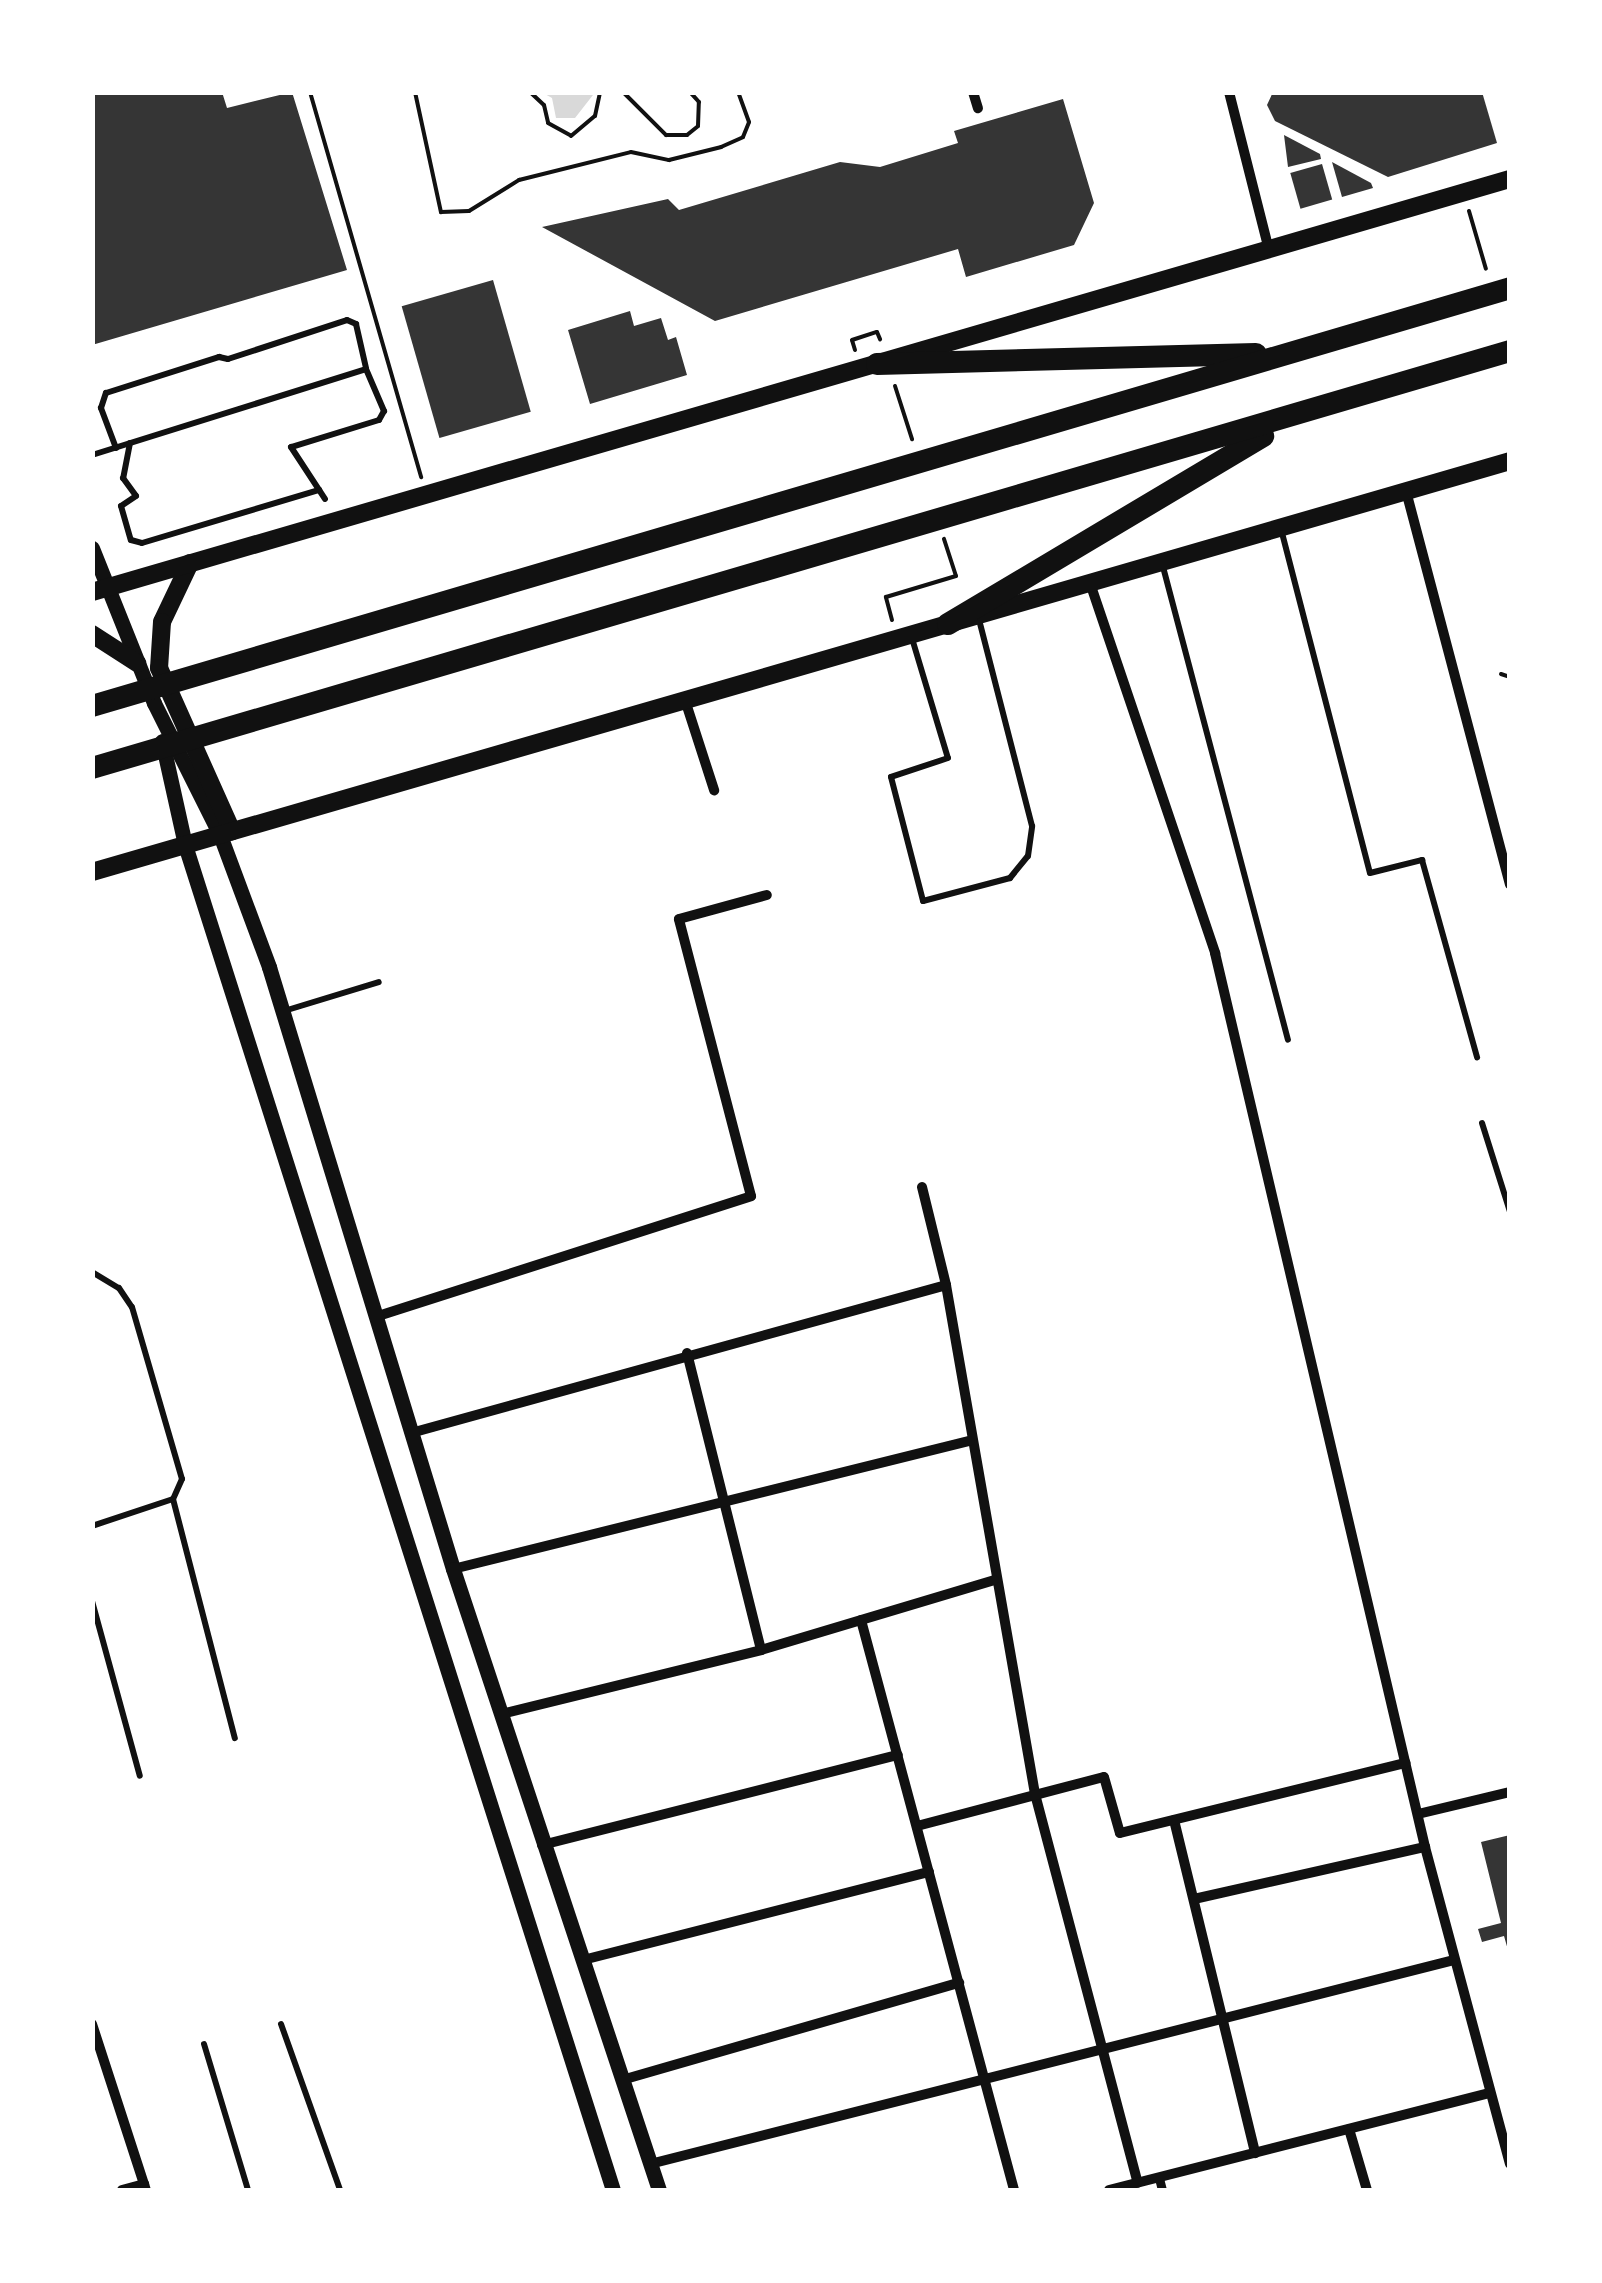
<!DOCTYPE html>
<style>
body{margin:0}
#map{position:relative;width:1602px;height:2283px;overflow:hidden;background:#fff;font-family:Poppins,sans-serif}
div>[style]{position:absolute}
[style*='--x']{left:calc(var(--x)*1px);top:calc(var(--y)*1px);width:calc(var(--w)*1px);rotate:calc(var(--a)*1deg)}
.water>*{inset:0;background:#d9d9d9}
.building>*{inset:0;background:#353535;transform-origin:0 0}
.path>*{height:4px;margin:-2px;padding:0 2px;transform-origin:2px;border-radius:2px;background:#111}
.service>*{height:6px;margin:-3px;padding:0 3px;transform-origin:3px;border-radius:3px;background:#111}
.pedestrian>*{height:9px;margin:-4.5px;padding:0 4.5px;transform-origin:4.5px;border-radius:4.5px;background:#111}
.minor>*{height:10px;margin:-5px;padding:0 5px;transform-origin:5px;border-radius:5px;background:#111}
.tertiary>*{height:15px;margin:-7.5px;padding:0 7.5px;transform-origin:7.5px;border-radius:7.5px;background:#111}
.secondary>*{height:18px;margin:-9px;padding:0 9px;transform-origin:9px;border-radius:9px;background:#111}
.motorway>*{height:22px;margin:-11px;padding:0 11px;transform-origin:11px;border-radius:11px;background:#111}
span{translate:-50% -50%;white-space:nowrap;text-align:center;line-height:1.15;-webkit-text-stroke:10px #fff;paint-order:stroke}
.frame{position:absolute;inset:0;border:95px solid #fff;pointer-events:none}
</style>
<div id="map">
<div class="water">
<div style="clip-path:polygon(543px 93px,591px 92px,593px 95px,575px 118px,556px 118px,552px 98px)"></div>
</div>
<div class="building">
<div style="clip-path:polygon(92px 92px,222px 92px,227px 108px,292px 92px,347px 270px,92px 345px)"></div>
<div style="clip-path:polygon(1273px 92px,1482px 92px,1497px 143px,1388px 177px,1275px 121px,1267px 105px)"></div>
<div style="clip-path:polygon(1063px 99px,1094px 203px,1074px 245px,966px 277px,958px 249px,715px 321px,542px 227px,668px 199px,679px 210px,840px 162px,880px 167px,958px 143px,954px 131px)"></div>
<div style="clip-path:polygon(1284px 135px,1320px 154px,1321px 159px,1288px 167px)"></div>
<div style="clip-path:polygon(1332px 162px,1371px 183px,1373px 188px,1342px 197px)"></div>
<div style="left:1322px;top:164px;width:37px;height:33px;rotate:74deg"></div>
<div style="left:493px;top:280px;width:137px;height:95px;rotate:74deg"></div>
<div style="clip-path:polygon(630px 311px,634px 326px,661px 318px,668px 340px,676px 337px,687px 375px,590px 404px,568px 330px)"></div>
<div style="clip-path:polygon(1510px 1835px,1510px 1950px,1508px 1950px,1504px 1936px,1482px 1942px,1478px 1929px,1501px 1923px,1481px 1842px)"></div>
</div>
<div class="path">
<div style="--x:310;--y:92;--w:401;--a:73.9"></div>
<div style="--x:415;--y:92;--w:123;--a:77.8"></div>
<div style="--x:441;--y:212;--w:28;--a:-2"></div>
<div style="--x:469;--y:211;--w:59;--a:-31.8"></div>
<div style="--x:519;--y:180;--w:115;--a:-14"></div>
<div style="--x:631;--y:152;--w:39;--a:12"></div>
<div style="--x:669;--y:160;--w:54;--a:-14"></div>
<div style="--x:721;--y:147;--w:24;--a:-24"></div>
<div style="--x:743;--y:137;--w:16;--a:-68"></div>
<div style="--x:749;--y:122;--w:32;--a:-110"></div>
<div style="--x:530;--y:92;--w:19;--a:43"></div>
<div style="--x:544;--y:105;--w:18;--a:77"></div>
<div style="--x:548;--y:123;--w:26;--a:29"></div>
<div style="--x:571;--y:136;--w:31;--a:-40"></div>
<div style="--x:595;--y:116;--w:25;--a:-78"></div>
<div style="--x:623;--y:92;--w:61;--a:45"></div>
<div style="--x:666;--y:135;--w:21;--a:0"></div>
<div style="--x:687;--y:135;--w:14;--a:-39"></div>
<div style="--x:698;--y:126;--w:24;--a:-88"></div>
<div style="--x:699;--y:102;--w:13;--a:-132"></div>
<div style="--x:1469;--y:211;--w:60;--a:73.7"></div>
<div style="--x:855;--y:350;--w:10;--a:-107"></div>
<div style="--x:852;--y:340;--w:26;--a:-18"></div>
<div style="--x:877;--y:332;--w:8;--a:67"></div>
<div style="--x:895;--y:386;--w:56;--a:72.2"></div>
<div style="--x:892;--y:620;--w:24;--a:-105"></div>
<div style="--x:886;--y:597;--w:73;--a:-16.7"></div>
<div style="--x:956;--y:576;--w:39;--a:-108"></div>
<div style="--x:1501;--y:674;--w:9;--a:18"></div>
</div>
<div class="service">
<div style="--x:130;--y:443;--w:36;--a:101"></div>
<div style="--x:123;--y:478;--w:22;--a:54"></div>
<div style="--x:136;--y:496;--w:18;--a:146"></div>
<div style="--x:121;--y:506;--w:35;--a:74"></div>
<div style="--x:131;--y:540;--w:11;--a:15"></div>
<div style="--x:142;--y:543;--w:185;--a:-16.7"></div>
<div style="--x:116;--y:448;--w:43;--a:-110.6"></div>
<div style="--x:101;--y:408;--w:16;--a:-72"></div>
<div style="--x:106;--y:393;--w:119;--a:-17.7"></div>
<div style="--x:219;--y:357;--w:9;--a:13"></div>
<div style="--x:228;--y:359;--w:125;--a:-18.1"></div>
<div style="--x:347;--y:320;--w:10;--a:24"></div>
<div style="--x:356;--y:324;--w:45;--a:77.2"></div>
<div style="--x:92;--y:455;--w:287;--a:-17.4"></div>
<div style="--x:366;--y:369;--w:46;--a:66.8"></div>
<div style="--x:384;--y:411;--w:10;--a:119"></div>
<div style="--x:379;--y:420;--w:92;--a:162.9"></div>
<div style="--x:291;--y:447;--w:62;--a:56.8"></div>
<div style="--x:1281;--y:529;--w:355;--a:75.5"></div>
<div style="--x:1370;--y:873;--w:54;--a:-14"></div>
<div style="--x:1422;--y:860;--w:205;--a:74.4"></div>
<div style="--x:1162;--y:563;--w:493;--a:75.2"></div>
<div style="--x:911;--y:635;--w:128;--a:73.3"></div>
<div style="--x:948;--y:758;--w:60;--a:161.6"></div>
<div style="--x:891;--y:777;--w:128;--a:75.5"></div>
<div style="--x:923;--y:901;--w:90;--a:-14.8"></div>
<div style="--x:1010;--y:878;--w:28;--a:-51"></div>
<div style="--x:1028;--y:856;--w:30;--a:-82"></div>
<div style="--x:1032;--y:826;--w:217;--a:-104.4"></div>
<div style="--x:284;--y:1011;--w:99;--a:-17"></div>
<div style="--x:1482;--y:1123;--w:93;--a:72.5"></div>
<div style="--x:92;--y:1272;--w:31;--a:31"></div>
<div style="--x:119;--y:1288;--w:23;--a:56"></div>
<div style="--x:132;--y:1307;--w:179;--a:73.8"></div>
<div style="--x:182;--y:1479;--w:22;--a:114"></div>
<div style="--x:173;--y:1499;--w:85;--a:161.6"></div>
<div style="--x:173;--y:1499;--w:247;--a:75.5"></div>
<div style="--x:92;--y:1601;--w:181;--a:74.7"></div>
<div style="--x:281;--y:2024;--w:176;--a:70.4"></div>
<div style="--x:204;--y:2044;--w:152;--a:73.2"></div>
</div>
<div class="pedestrian">
<div style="--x:1159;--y:2178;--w:12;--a:76"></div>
</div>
<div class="minor">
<div style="--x:973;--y:92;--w:17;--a:73"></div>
<div style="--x:1229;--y:92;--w:163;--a:75.8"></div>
<div style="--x:1406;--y:491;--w:407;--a:75.2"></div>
<div style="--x:1090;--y:583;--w:391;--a:71.3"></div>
<div style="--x:1215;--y:953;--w:918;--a:76.78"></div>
<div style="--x:1425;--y:1847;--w:328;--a:75"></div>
<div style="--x:685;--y:700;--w:95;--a:72.1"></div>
<div style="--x:922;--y:1187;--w:101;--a:76.2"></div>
<div style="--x:946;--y:1285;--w:517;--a:80.08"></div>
<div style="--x:1035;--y:1794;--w:402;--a:75.2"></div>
<div style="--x:375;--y:1317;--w:395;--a:-17.8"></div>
<div style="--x:751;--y:1196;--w:286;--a:-104.6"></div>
<div style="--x:679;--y:919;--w:91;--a:-15.3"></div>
<div style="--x:687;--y:1353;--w:306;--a:76"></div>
<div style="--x:411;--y:1433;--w:555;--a:-15.46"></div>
<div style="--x:453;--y:1569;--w:532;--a:-13.93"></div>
<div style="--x:861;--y:1620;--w:590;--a:74.97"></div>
<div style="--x:501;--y:1714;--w:268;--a:-13.8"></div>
<div style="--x:761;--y:1650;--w:243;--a:-16.7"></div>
<div style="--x:1418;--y:1814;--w:95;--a:-13.4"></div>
<div style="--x:1174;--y:1820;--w:343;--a:76.3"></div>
<div style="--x:917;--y:1826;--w:193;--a:-14.7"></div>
<div style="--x:1104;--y:1777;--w:58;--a:74.1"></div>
<div style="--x:1120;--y:1833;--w:294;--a:-13.8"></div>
<div style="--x:542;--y:1845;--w:367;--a:-14.2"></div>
<div style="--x:1194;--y:1899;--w:237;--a:-12.7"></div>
<div style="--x:583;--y:1960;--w:357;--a:-14.3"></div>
<div style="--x:92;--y:2024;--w:175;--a:72"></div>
<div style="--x:622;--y:2080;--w:351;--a:-16.1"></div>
<div style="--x:1349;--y:2129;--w:64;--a:73.6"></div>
<div style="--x:650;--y:2164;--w:829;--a:-14.24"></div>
<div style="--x:122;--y:2190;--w:23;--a:-15"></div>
<div style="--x:1109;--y:2190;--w:392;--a:-14.3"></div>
</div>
<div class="tertiary">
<div style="--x:92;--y:548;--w:167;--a:68.2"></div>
<div style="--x:154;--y:703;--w:148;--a:63.4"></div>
<div style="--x:220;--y:835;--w:141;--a:69.6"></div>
<div style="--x:269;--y:967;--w:629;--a:73"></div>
<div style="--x:453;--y:1569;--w:654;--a:71.65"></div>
<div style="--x:162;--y:741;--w:107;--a:77.5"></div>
<div style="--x:185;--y:845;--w:1411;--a:72.35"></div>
</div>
<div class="secondary">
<div style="--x:190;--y:563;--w:65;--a:115.4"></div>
<div style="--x:162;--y:622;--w:46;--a:93.7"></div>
<div style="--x:159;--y:668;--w:179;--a:65.9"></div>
<div style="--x:92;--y:592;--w:1477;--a:-16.24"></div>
<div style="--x:92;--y:634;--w:54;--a:32.8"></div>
<div style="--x:92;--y:872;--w:1476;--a:-16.16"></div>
</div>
<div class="motorway">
<div style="--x:877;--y:364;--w:379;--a:-1.5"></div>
<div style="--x:948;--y:624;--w:367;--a:-30.8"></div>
<div style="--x:92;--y:706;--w:1478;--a:-16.42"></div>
<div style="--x:92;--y:768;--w:1478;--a:-16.39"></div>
</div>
<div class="frame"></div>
</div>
